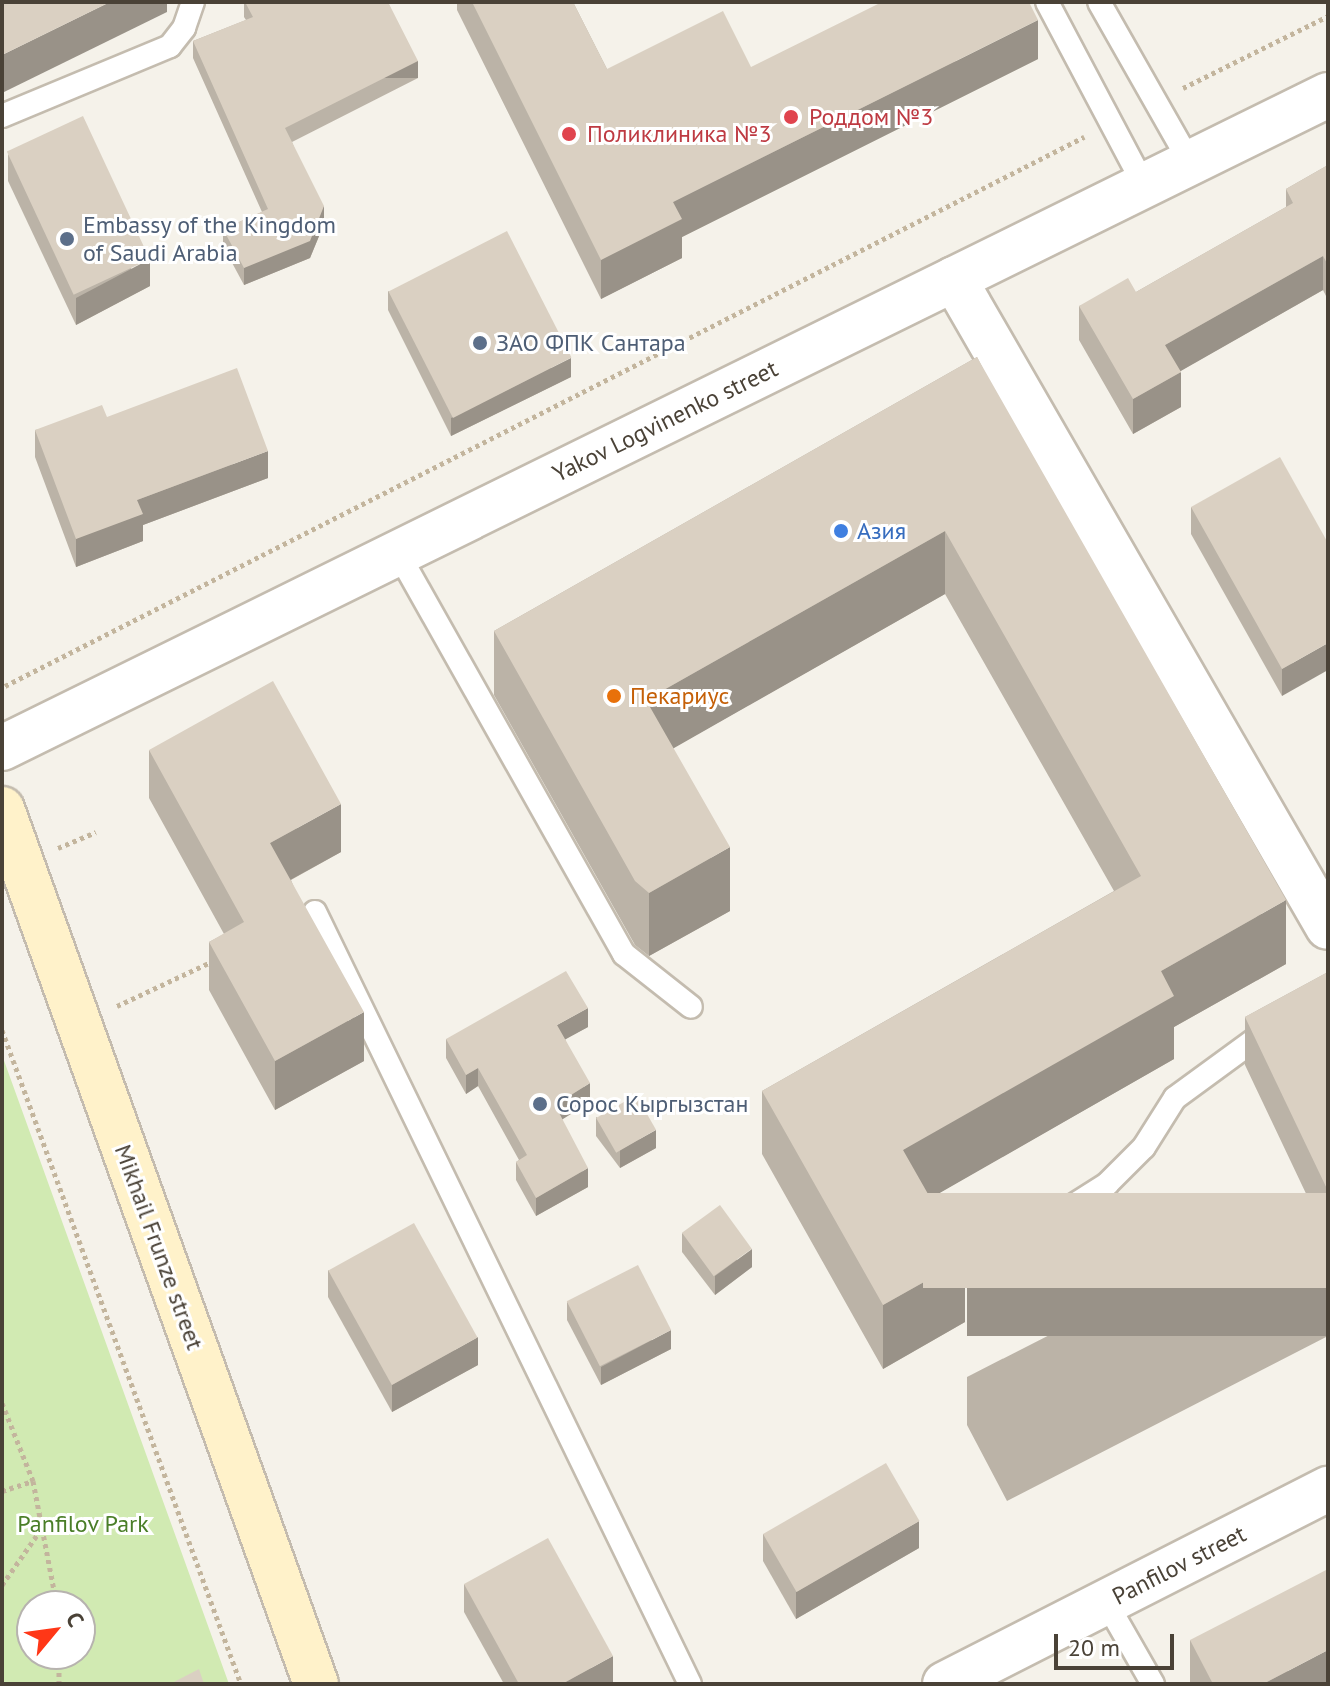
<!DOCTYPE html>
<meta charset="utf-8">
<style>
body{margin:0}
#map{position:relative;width:1330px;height:1686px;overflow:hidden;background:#f5f2ea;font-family:"PT Sans",sans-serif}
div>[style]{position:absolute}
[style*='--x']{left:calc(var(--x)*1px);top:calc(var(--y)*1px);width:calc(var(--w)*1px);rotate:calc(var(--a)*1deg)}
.green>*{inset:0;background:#d1eab2}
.path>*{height:5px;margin-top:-2.5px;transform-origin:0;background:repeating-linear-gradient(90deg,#c3b59d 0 4px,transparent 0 8px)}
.roads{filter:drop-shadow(2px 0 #c4bcaf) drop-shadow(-2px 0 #c4bcaf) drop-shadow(0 2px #c4bcaf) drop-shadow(0 -2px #c4bcaf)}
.service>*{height:22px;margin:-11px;padding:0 11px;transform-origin:11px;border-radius:11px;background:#fff}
.minor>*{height:44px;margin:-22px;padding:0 22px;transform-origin:22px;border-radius:22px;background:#fff}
.secondary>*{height:44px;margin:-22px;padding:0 22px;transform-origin:22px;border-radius:22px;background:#fff2ca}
.wall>*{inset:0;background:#bbb3a7}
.shaded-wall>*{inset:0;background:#999288;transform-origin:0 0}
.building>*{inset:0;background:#dad0c2;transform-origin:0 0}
.dots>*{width:22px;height:22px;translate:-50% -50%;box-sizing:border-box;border:4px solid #fff;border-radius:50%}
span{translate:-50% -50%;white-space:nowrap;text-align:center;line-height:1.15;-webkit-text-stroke:6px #fff;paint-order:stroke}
.health-label{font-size:24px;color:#be3a42}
.left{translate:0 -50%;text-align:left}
.service-label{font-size:24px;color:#4e5e75}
.street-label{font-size:24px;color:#4a4237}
.shop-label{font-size:24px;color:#366cbe}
.food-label{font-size:24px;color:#c56008}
.park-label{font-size:24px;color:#4a7e28}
.frame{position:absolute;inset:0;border:4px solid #4a4237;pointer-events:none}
.north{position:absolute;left:16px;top:1590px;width:80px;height:80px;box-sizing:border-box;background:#fff;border:2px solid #b7b3af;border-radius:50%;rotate:61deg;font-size:22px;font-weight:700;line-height:32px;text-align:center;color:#4a4237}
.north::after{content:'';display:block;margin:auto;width:28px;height:36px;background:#ff3717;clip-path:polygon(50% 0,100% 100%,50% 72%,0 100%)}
.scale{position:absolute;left:1054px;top:1634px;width:120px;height:36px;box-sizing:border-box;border:4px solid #4a4237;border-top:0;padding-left:10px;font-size:24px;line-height:28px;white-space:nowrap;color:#4a4237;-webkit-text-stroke:6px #fff;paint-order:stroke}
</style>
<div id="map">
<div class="green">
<div style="clip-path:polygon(evenodd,2px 1055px,229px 1684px,2px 1684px,2px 1055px,32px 1606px,80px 1606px,80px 1654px,32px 1654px,32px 1606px)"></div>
</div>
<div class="path">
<div style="--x:1183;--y:88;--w:162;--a:-26.4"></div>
<div style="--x:5;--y:686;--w:1211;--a:-26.97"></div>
<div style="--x:58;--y:848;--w:41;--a:-22.8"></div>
<div style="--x:117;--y:1006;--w:106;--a:-25.1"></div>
<div style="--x:2;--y:1030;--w:696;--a:69.93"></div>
<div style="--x:2;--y:1403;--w:84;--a:68.3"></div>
<div style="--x:33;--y:1481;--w:127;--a:79.1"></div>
<div style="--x:2;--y:1491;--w:33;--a:-18"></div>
<div style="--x:2;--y:1585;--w:73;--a:-55"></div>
<div style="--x:59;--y:1684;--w:30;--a:-90"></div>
</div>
<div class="roads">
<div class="service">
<div style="--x:1047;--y:2;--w:207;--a:62.1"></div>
<div style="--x:1099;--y:2;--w:186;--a:60.4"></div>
<div style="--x:2;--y:116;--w:182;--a:-22.6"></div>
<div style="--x:170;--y:46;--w:23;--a:-52"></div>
<div style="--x:184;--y:28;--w:28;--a:-71"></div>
<div style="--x:398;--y:553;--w:460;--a:60.6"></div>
<div style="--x:624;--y:954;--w:85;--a:38.3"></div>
<div style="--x:315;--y:912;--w:858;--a:64.09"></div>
<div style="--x:968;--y:1272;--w:165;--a:-32.3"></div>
<div style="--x:1107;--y:1184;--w:52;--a:-45"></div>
<div style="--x:1144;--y:1147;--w:58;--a:-57.7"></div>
<div style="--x:1175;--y:1098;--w:115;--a:-36.2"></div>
<div style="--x:1106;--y:1602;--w:95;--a:60.2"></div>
</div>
<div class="minor">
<div style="--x:954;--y:279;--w:748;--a:60.01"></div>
<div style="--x:2;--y:748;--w:1478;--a:-26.22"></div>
<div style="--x:945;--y:1684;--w:430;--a:-27"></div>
</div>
<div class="secondary">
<div style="--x:2;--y:809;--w:930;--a:70.26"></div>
</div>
</div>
<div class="wall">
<div style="clip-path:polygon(244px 2px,388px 2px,418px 78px,292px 142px,324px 224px,310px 258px,244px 285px,223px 246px,223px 229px,262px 212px,193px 58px,193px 41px,246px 20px,244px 17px)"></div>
<div style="clip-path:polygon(457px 2px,573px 2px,607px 69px,751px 67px,1038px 59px,682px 237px,682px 258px,601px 299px,457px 10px)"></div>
<div style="clip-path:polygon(8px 154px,150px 286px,76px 325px,8px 181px)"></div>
<div style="clip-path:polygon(1328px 165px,1328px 300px,1323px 290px,1180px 371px,1181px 407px,1133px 434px,1079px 340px,1079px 306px,1136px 292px,1286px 207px,1286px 189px)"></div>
<div style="clip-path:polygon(388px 291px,571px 377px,451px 436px,388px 310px)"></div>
<div style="clip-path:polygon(977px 357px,1286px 964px,1174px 1027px,1174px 1059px,930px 1198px,965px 1322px,883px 1369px,762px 1154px,762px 1091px,1114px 891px,945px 594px,673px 748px,730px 911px,649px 956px,635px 945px,494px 695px,494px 631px)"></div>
<div style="clip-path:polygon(107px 417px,268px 478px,143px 525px,143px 541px,76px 567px,35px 457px,35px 430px)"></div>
<div style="clip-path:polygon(1191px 507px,1328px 543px,1282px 696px,1191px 534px)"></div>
<div style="clip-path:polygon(149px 750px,341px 852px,291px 880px,364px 1061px,275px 1110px,209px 990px,209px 942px,224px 934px,149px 798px)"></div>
<div style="clip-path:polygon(1328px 972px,1328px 1336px,1007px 1501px,967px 1425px,967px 1377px,1310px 1202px,1245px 1065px,1245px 1017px)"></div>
<div style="clip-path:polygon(588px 1027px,565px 1039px,590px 1102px,562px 1119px,588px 1187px,536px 1216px,516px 1180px,516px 1162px,519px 1160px,478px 1086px,466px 1094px,446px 1058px,446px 1039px)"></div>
<div style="clip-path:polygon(596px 1117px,656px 1148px,620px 1168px,596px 1136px)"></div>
<div style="clip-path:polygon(682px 1233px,752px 1267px,715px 1295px,682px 1252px)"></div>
<div style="clip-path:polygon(328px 1270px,478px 1365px,392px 1412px,328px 1297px)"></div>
<div style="clip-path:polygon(567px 1302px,671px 1349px,601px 1385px,567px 1320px)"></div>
<div style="clip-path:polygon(763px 1534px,919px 1548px,796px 1619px,763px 1561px)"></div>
<div style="clip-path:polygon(464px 1584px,613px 1683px,611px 1684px,504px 1684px,464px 1612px)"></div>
<div style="clip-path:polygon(1190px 1640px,1328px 1684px,1190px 1684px)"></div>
</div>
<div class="shaded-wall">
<div style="clip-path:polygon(110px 2px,167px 2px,167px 12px,2px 93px,2px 55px)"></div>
<div style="clip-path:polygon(1038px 20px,1038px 59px,682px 237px,682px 258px,601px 299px,601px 260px,673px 202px)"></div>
<div style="left:418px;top:61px;width:17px;height:149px;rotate:90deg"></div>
<div style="clip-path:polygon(324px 206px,324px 224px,310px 258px,244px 285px,244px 268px)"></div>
<div style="clip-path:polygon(1323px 256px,1323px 290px,1165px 380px,1165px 345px)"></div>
<div style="clip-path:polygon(150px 259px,150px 286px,76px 325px,76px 298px)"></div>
<div style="clip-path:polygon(571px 358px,571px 377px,451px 436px,451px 418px)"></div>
<div style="clip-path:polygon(1181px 372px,1181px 407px,1133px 434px,1133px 399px)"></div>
<div style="clip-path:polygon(268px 451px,268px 478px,143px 525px,143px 541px,76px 567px,76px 539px,137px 500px)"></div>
<div style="clip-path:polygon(945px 531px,945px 594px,646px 764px,646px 700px)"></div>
<div style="clip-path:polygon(1328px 643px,1328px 670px,1282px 696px,1282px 669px)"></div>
<div style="clip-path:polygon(341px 804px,341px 852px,270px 891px,270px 843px)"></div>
<div style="clip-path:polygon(730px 847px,730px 911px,649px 956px,649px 893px)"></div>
<div style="clip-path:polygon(1286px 900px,1286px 964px,1174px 1027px,1174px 1059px,903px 1214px,903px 1150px,1161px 971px)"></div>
<div style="clip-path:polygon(588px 1008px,588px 1027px,557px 1044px,557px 1025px)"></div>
<div style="clip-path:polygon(364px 1012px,364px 1061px,275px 1110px,275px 1061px)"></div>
<div style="clip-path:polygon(478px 1068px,478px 1086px,466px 1094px,466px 1075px)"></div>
<div style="clip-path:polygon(590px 1083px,590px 1102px,555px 1124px,555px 1105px)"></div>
<div style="clip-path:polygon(656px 1130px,656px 1148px,620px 1168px,620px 1150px)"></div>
<div style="clip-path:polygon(588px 1168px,588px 1187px,536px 1216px,536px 1198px)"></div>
<div style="clip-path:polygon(752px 1249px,752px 1267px,715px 1295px,715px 1276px)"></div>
<div style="clip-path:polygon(965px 1259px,965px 1322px,883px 1369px,883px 1305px)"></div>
<div style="left:1328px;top:1288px;width:48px;height:361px;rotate:90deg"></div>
<div style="clip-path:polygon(671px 1330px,671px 1349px,601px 1385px,601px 1367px)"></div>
<div style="clip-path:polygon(478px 1337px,478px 1365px,392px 1412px,392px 1385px)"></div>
<div style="clip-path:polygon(919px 1521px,919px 1548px,796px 1619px,796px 1592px)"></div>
<div style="clip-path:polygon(1328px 1650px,1328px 1684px,1263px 1684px)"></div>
<div style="clip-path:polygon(613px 1656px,613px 1683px,611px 1684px,562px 1684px)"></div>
</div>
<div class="building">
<div style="clip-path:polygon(2px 2px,110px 2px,2px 55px)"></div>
<div style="clip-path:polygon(245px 2px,388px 2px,418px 61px,285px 128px,324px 206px,310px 241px,244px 268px,223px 229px,268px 209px,193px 41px,253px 17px)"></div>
<div style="clip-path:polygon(472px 2px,573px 2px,607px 69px,723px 11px,751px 67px,882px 2px,1029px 2px,1038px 20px,673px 202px,682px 219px,601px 260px)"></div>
<div style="left:83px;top:116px;width:158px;height:84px;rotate:65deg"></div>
<div style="clip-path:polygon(1328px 165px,1328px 265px,1323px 256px,1165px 345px,1181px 372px,1133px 399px,1079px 306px,1128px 278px,1136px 292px,1293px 203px,1286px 189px)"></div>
<div style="left:507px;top:231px;width:142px;height:133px;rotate:63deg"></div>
<div style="clip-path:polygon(977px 357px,1286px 900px,1161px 971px,1174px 996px,903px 1150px,965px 1259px,883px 1305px,762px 1091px,1141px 876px,945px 531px,646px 700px,730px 847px,649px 893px,635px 881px,494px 631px)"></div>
<div style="clip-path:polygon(237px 368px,268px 451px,137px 500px,143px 514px,76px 539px,35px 430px,102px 405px,107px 417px)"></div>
<div style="clip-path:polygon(1280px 457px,1328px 543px,1328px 643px,1282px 669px,1191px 507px)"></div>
<div style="clip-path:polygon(273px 681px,341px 804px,270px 843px,364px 1012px,275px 1061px,209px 942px,244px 922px,149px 750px)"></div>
<div style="clip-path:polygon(566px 971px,588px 1008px,557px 1025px,590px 1083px,555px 1105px,588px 1168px,536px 1198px,516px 1162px,527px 1155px,478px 1068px,466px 1075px,446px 1039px)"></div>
<div style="clip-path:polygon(1328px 972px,1328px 1191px,1245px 1017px)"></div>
<div style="left:636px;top:1095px;width:40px;height:46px;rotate:60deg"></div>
<div style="left:1328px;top:1193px;width:95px;height:405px;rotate:90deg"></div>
<div style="left:720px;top:1205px;width:54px;height:47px;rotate:54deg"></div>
<div style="left:414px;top:1223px;width:131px;height:98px;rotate:61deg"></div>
<div style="left:638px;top:1265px;width:73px;height:80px;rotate:63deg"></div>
<div style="left:886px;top:1463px;width:67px;height:142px;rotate:60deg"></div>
<div style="clip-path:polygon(548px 1538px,613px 1656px,562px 1684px,519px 1684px,464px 1584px)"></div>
<div style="clip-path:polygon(1328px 1569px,1328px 1650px,1263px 1684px,1213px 1684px,1190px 1640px)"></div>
<div style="clip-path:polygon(199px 1669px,204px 1684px,170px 1684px)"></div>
</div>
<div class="dots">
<div style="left:791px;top:117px;background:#e0444e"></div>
<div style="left:569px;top:134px;background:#e0444e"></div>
<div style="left:67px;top:239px;background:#5c6f8a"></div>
<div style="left:480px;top:343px;background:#5c6f8a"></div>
<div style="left:841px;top:531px;background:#3f7fe0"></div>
<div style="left:614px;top:696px;background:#e8710a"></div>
<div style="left:540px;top:1104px;background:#5c6f8a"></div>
</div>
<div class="health-label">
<span class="left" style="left:809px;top:117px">Роддом №3</span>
<span class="left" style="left:587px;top:134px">Поликлиника №3</span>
</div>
<div class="service-label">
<span class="left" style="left:83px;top:239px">Embassy of the Kingdom<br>of Saudi Arabia</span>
<span class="left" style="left:496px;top:343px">ЗАО ФПК Сантара</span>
<span class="left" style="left:556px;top:1104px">Сорос Кыргызстан</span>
</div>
<div class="street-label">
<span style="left:665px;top:421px;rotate:-26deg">Yakov Logvinenko street</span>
<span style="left:159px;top:1247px;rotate:70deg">Mikhail Frunze street</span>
<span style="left:1179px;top:1565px;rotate:-27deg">Panfilov street</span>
</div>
<div class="shop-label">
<span class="left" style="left:857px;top:531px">Азия</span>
</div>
<div class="food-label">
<span class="left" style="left:630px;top:696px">Пекариус</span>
</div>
<div class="park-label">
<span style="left:83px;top:1524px">Panfilov Park</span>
</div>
<div class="frame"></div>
<div class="north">С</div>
<div class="scale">20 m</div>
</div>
